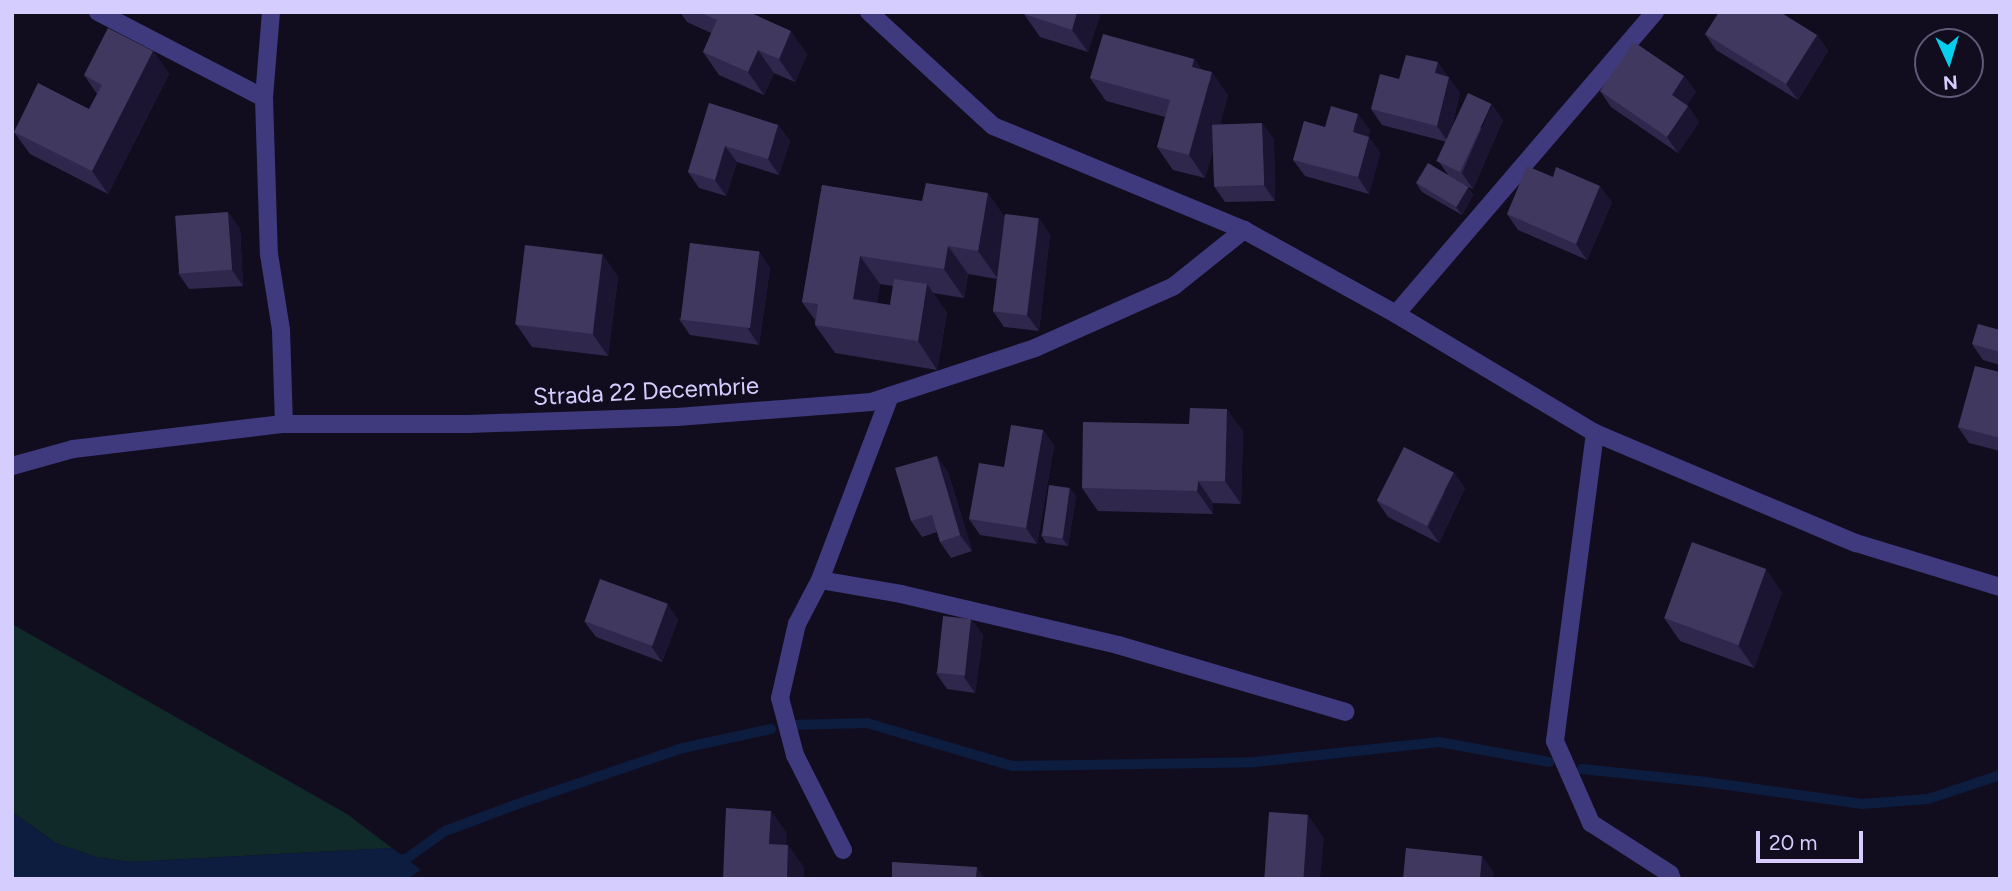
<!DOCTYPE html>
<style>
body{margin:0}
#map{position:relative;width:2012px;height:891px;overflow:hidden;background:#110d1f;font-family:Figtree,sans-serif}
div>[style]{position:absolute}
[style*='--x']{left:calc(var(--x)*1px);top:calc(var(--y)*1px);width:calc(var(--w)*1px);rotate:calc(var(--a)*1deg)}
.green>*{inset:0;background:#102929}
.water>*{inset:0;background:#0d1d3f}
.stream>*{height:10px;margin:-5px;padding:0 5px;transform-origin:5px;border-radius:5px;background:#0d1d3f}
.minor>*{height:18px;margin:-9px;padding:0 9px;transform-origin:9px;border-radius:9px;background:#3f3a7d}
.wall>*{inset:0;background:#2f274c}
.shaded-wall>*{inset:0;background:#1c1532}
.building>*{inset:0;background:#41385f;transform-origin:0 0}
span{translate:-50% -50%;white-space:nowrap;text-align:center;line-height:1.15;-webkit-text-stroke:7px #110d1f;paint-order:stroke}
.street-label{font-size:24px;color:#d4cdfd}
.frame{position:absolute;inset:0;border:14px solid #d4cdfd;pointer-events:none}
.north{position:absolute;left:1914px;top:28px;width:70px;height:70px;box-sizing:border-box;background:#110d1f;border:2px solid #5f5a78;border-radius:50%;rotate:176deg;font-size:19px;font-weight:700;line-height:28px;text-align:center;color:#d4cdfd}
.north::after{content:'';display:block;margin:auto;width:24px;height:32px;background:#08ceee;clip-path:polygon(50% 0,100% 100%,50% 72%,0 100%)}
.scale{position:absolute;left:1756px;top:831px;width:107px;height:32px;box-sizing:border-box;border:4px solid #d4cdfd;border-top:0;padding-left:9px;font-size:21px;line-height:24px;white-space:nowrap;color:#d4cdfd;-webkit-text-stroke:5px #110d1f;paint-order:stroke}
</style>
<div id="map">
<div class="green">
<div style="clip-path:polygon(12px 624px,347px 814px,392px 848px,130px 862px,96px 857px,56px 843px,12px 812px)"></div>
</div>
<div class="water">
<div style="clip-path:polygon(12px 812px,56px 843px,96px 857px,130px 862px,392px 848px,421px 870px,407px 879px,12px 879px)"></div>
</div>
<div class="stream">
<div style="--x:790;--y:725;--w:77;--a:-1.5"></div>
<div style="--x:867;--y:723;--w:151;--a:16.5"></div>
<div style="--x:1012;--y:766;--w:243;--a:-0.9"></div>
<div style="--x:1255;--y:762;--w:185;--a:-6.2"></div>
<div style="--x:1439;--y:742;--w:112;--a:10.3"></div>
<div style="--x:1582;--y:769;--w:125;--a:6"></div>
<div style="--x:1706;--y:782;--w:158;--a:8"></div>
<div style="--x:1862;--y:804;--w:66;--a:-4.3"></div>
<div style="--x:1928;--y:799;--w:76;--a:-18.4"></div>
<div style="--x:393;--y:861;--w:13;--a:-9"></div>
<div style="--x:406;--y:859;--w:48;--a:-35.7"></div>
<div style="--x:445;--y:831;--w:90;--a:-20.3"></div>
<div style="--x:529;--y:800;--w:163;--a:-18.7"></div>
<div style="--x:683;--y:748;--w:90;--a:-12.2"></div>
</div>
<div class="minor">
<div style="--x:98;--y:12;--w:187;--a:27.4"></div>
<div style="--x:271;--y:12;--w:86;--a:94.7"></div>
<div style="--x:264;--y:98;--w:156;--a:88.2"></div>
<div style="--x:269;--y:254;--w:77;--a:81"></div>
<div style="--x:281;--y:330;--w:94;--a:88.2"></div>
<div style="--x:869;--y:12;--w:168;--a:42.6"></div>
<div style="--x:993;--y:126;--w:272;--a:22.5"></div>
<div style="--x:1244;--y:230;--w:174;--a:28.9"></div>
<div style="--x:1396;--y:314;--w:232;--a:30.9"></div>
<div style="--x:1595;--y:433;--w:283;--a:22.9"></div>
<div style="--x:1856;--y:543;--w:151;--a:17"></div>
<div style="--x:1396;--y:314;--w:398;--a:-49.4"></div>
<div style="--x:1595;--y:433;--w:311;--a:97.4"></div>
<div style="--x:1555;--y:741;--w:90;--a:66.3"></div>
<div style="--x:1591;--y:823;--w:94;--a:32.8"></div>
<div style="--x:1670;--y:874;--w:5;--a:68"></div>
<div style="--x:12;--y:466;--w:63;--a:-15.6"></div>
<div style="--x:73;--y:449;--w:212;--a:-6.8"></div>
<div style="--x:284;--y:424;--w:184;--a:0"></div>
<div style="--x:468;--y:424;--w:209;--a:-1.9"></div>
<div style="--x:677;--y:417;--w:195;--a:-4.4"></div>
<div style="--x:871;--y:402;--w:173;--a:-18.2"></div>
<div style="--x:1035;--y:348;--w:152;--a:-24"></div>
<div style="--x:1174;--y:286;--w:90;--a:-38.7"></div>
<div style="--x:820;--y:580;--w:82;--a:9.8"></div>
<div style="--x:901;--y:594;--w:223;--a:13.2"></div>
<div style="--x:1118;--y:645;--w:237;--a:16.4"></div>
<div style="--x:843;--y:850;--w:106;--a:-116.8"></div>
<div style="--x:795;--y:755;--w:59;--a:-104.7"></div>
<div style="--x:780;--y:698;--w:76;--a:-77.1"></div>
<div style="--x:797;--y:624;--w:50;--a:-62.4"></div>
<div style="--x:820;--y:580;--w:197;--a:-69.2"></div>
</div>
<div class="wall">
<div style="clip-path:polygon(680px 12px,749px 12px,807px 54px,795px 82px,774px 73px,764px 95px,719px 75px,703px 52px,711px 33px,687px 22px)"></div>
<div style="clip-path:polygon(1101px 12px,1088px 52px,1040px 37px,1024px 14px)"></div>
<div style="clip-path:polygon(1705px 34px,1817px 35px,1828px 51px,1798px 100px,1716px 50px)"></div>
<div style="clip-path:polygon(153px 51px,169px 74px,108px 194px,30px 154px,14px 132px,89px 109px,97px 94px,84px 75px)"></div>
<div style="clip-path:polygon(1194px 59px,1201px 69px,1228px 95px,1220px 124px,1274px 139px,1275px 201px,1225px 202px,1214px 186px,1213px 150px,1205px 178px,1173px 170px,1157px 147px,1165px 117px,1106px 101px,1090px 78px)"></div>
<div style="clip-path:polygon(1447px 76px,1460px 93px,1449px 139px,1503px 120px,1473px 189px,1462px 184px,1468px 187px,1473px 195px,1462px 215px,1422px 192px,1416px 183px,1448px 175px,1439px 162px,1447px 142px,1382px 125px,1371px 109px,1399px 79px)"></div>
<div style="clip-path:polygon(1684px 76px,1696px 92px,1687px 105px,1699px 122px,1678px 153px,1611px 107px,1600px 91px)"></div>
<div style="clip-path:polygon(709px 103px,778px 125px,790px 141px,779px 175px,737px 162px,726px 196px,699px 188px,688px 172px)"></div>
<div style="clip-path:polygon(1325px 127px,1370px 130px,1368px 136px,1380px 153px,1369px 194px,1305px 176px,1293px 160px)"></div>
<div style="clip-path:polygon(evenodd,822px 185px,1004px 216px,1050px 234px,1039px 331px,1004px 327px,993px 311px,997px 279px,968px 274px,964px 298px,933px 293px,947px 313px,937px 370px,835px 353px,815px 325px,815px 320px,802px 302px,822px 185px,880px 284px,893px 286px,890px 305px,877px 303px,880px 284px)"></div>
<div style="clip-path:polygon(1612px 202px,1587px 260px,1518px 230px,1507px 214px)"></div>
<div style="clip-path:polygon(240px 228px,243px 286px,189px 289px,178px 273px)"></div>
<div style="clip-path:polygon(759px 252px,770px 268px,759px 345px,690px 335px,679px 319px)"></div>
<div style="clip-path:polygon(602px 254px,618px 277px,608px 356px,532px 347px,516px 324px)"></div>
<div style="clip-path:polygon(2000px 330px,2000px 365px,1983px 360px,1972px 344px)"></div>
<div style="clip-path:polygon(2000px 372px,2000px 451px,1969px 443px,1958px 427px)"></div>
<div style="clip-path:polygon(1189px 424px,1243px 431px,1241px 504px,1213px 503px,1213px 514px,1098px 511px,1082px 488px)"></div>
<div style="clip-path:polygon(1043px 430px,1054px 446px,1037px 544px,980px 535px,969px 519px,1004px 467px)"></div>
<div style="clip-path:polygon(948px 472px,972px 551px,951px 558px,940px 542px,937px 532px,922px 537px,911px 521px)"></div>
<div style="clip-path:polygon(1465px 488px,1439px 543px,1388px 517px,1377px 501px)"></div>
<div style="clip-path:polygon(1076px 496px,1068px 546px,1046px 543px,1041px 535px)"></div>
<div style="clip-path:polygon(1782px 592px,1754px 668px,1680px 641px,1664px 618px)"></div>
<div style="clip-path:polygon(667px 604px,678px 620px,662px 662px,596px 637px,584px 621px)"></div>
<div style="clip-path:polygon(971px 619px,983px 635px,975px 693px,947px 689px,936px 673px)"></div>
</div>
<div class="shaded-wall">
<div style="clip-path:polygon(1077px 12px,1101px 12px,1088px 52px,1072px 30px)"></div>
<div style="clip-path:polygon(791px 31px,807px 54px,795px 82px,779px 59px)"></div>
<div style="clip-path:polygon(1817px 35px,1828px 51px,1798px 100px,1786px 84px)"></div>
<div style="clip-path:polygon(758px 50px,774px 73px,764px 95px,748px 72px)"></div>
<div style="clip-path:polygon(153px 51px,169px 74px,108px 194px,92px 171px)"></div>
<div style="clip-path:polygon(1194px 59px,1210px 82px,1212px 72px,1228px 95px,1205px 178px,1189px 155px,1192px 67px)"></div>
<div style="clip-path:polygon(1438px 62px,1460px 93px,1448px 142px,1437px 126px,1435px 73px)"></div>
<div style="clip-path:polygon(1684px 76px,1696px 92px,1683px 111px,1672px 95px)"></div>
<div style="clip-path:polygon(1492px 104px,1503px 120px,1473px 189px,1462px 173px)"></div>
<div style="clip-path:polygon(1688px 106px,1699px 122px,1678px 153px,1667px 137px)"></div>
<div style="clip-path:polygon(1358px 114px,1370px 130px,1364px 148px,1353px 132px)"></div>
<div style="clip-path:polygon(1262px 123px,1274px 139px,1275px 201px,1264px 185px)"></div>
<div style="clip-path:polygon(778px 125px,790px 141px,779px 175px,768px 159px)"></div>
<div style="clip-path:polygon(1369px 137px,1380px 153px,1369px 194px,1358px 177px)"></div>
<div style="clip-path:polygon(725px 146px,737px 162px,726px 196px,715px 180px)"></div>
<div style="clip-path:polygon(1600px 186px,1612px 202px,1587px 260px,1576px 244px)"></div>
<div style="clip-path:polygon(1468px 187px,1473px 195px,1462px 215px,1456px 207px)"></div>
<div style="clip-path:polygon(988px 193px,1008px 221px,998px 279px,978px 251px)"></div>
<div style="clip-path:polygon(228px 212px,240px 228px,243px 286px,232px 270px)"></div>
<div style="clip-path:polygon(1039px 218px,1050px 234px,1039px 331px,1027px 315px)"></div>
<div style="clip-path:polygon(948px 246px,968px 274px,964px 298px,944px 269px)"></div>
<div style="clip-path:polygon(759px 252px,770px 268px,759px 345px,748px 329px)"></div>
<div style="clip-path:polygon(602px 254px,618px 277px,608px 356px,592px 333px)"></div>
<div style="clip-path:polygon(860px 256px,880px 284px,873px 327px,853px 299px)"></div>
<div style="clip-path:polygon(927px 284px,947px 313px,937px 370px,918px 341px)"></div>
<div style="clip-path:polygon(1227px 409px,1243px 431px,1241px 504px,1225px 481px)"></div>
<div style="clip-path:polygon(1043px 430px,1054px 446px,1037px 544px,1026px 528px)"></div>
<div style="clip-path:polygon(937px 456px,948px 472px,972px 551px,960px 535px)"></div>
<div style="clip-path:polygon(1454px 472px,1465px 488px,1439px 543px,1428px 527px)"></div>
<div style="clip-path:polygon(1198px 481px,1213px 503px,1213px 514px,1197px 491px)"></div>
<div style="clip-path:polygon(1070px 488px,1076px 496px,1068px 546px,1062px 538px)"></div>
<div style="clip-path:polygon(1766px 569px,1782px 592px,1754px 668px,1738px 645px)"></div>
<div style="clip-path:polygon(667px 604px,678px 620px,662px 662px,651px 646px)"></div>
<div style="clip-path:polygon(971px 619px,983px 635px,975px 693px,964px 677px)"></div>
<div style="clip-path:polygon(771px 811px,787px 833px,785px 866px,769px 844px)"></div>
<div style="clip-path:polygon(1308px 815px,1324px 838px,1320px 879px,1301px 879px)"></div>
<div style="clip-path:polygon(788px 845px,804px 867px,804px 879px,787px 879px)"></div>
<div style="clip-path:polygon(1482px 856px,1494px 872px,1493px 879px,1480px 879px)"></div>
<div style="clip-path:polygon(977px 867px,985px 879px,976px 879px)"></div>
</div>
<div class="building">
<div style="clip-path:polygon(699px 12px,749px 12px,791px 31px,779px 59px,758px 50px,748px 72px,703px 52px,717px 20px)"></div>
<div style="clip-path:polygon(1025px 12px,1077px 12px,1072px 30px,1024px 14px)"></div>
<div style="clip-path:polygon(1719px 12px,1780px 12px,1817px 35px,1786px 84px,1705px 34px)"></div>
<div style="clip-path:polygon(108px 28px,153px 51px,92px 171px,14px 132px,38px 83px,89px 109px,102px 85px,84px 75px)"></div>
<div style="clip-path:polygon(1103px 34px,1194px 59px,1192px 67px,1212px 72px,1189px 155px,1157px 147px,1170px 100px,1090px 78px)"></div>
<div style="clip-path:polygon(1634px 42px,1684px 76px,1672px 95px,1688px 106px,1667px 137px,1600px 91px)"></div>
<div style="clip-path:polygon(1406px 55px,1438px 62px,1435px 73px,1449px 77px,1437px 126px,1371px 109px,1380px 74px,1399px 79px)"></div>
<div style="left:1468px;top:93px;width:26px;height:75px;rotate:25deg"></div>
<div style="clip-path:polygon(709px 103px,778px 125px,768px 159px,725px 146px,715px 180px,688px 172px)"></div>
<div style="clip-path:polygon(1331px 106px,1358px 114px,1353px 132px,1369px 137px,1358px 177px,1293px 160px,1304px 121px,1325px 127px)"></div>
<div style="left:1262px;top:123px;width:62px;height:50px;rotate:88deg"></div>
<div style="left:1428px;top:163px;width:47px;height:23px;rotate:31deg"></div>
<div style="clip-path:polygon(1527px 166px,1553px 177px,1556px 167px,1600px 186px,1576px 244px,1507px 214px)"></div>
<div style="clip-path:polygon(926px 183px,988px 193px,978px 251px,948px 246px,944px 269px,860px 256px,853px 299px,890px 305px,894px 279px,927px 284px,918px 341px,815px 325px,818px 304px,802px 302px,822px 185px,922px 201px)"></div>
<div style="left:228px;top:212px;width:58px;height:53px;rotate:86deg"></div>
<div style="left:1005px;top:214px;width:34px;height:98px;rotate:7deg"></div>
<div style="left:690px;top:243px;width:70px;height:77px;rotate:7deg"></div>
<div style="left:525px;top:245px;width:78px;height:80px;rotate:7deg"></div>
<div style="clip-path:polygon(1978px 324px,2000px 330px,2000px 352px,1972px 344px)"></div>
<div style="clip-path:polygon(1975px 366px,2000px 372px,2000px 438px,1958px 427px)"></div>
<div style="clip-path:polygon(1190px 408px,1227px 409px,1225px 481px,1198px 481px,1197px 491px,1082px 488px,1083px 422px,1189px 424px)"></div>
<div style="clip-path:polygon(1011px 425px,1043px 430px,1026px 528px,969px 519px,979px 463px,1004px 467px)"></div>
<div style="left:1404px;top:447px;width:56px;height:60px;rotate:27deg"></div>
<div style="clip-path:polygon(937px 456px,960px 535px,940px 542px,932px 515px,911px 521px,895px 468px)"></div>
<div style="left:1049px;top:485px;width:21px;height:51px;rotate:8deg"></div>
<div style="left:1692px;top:542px;width:79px;height:81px;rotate:20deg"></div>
<div style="left:600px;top:579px;width:72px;height:45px;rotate:20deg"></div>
<div style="left:943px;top:616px;width:28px;height:57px;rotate:6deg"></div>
<div style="clip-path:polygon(726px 808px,771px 811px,769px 844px,788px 845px,787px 879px,723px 879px)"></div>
<div style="left:1269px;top:812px;width:39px;height:67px;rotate:4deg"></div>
<div style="clip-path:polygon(1406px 848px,1482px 856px,1480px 879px,1403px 879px)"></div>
<div style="clip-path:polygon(892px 862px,977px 867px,976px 879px,892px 879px)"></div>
</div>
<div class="street-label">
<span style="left:646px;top:391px;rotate:-3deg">Strada 22 Decembrie</span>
</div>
<div class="frame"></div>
<div class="north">N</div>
<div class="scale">20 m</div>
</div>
